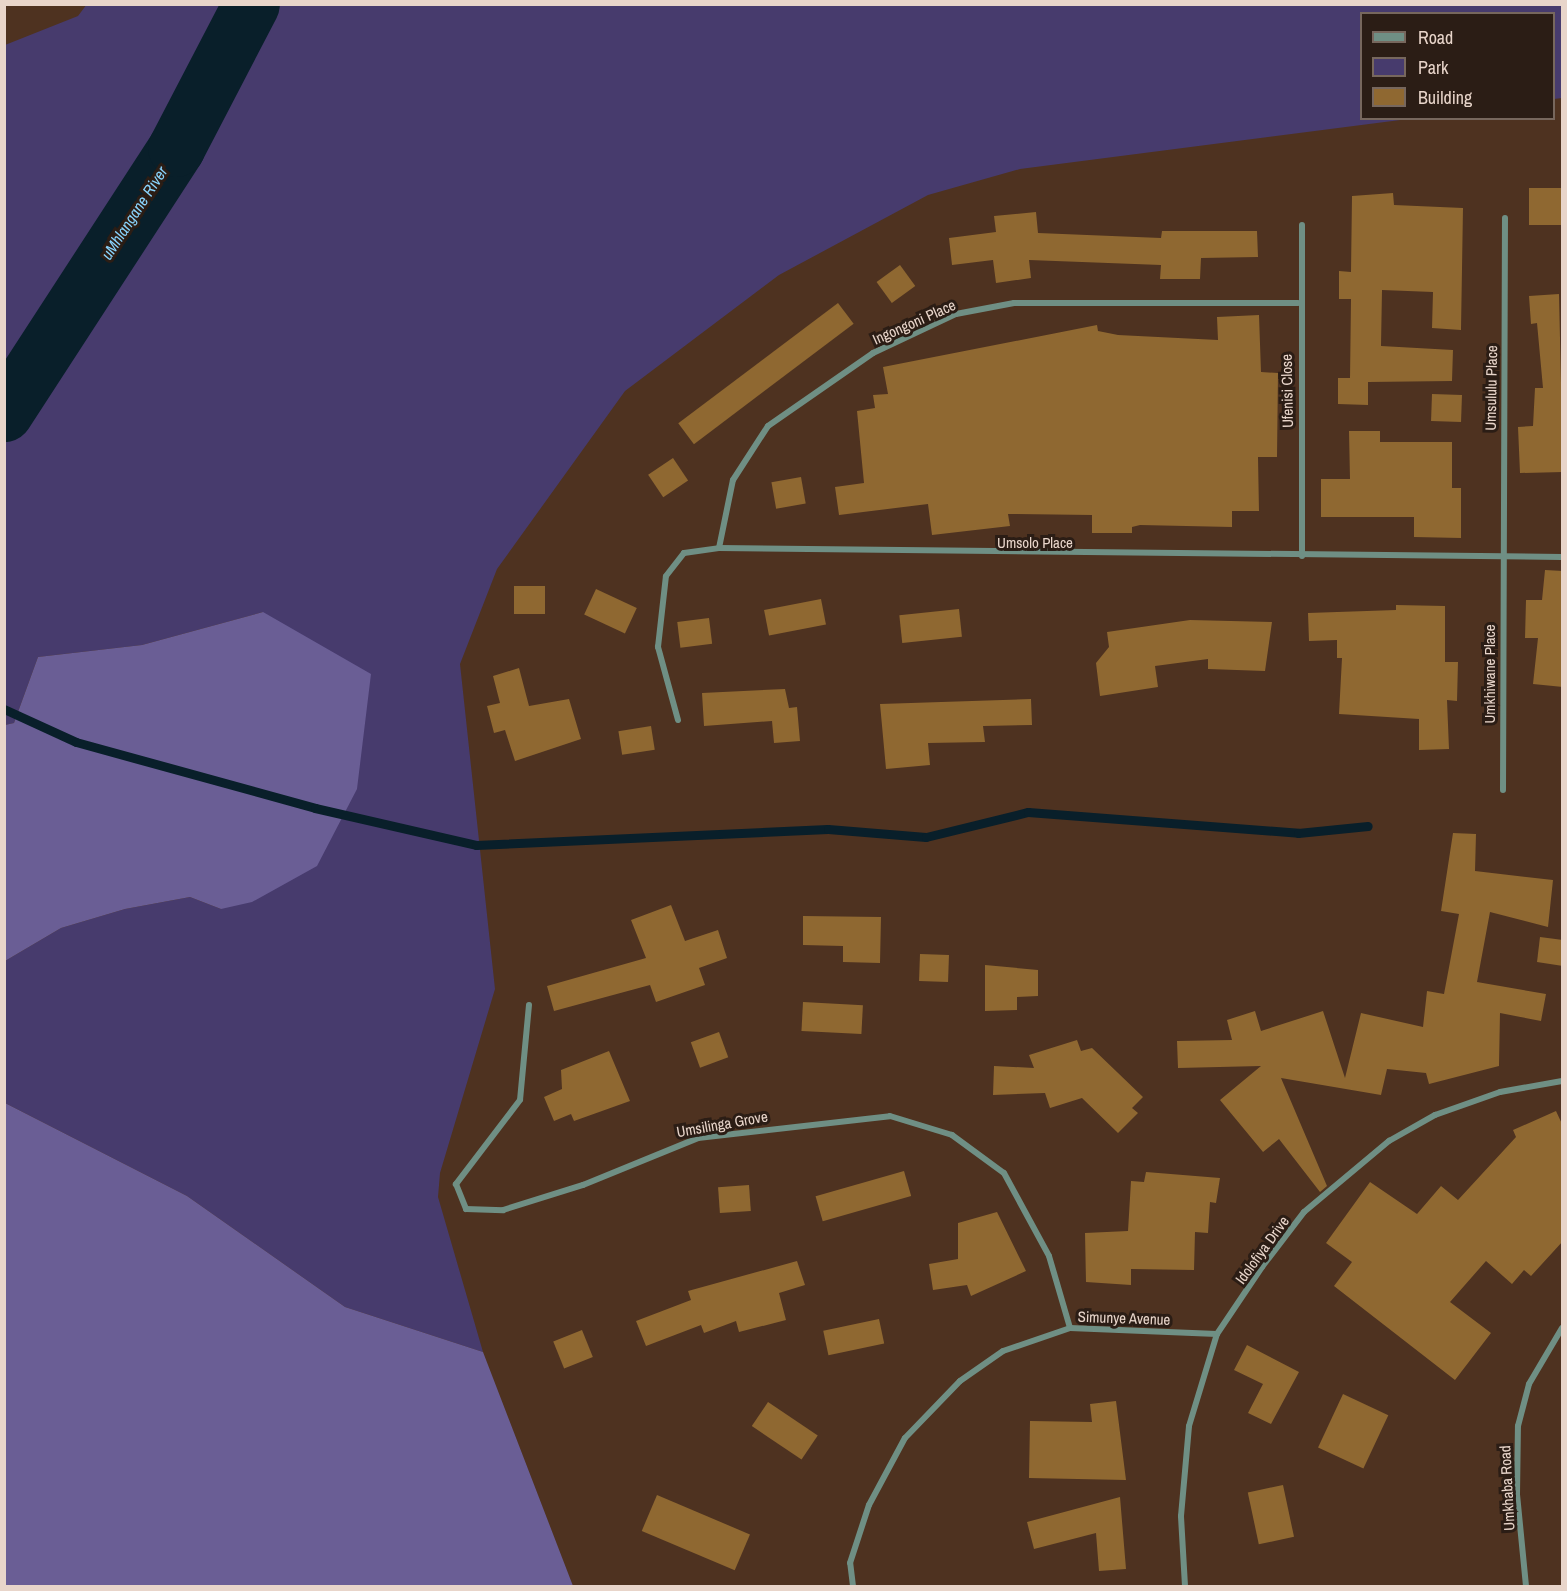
<!DOCTYPE html>
<style>
body{margin:0}
#map{position:relative;width:1567px;height:1591px;overflow:hidden;background:#4e3220;font-family:"Archivo Narrow",sans-serif}
div>[style]{position:absolute}
[style*='--x']{left:calc(var(--x)*1px);top:calc(var(--y)*1px);width:calc(var(--w)*1px);rotate:calc(var(--a)*1deg)}
.green>*{inset:0;background:#473b6d}
.forest>*{inset:0;background:#6a5e95}
.stream>*{height:9px;margin:-4.5px;padding:0 4.5px;transform-origin:4.5px;border-radius:4.5px;background:#091f2a}
.river>*{height:57px;margin:-28.5px;padding:0 28.5px;transform-origin:28.5px;border-radius:28.5px;background:#091f2a}
.building>*{inset:0;background:#8f6831;transform-origin:0 0}
.street>*{height:6px;margin:-3px;padding:0 3px;transform-origin:3px;border-radius:3px;background:#6f8f84}
span{translate:-50% -50%;white-space:nowrap;text-align:center;line-height:1.15;-webkit-text-stroke:6px #2b1d15;paint-order:stroke}
.street-label{font-size:15px;color:#e8d5ca}
.water-label{font-size:16px;color:#89d4fd;font-style:italic}
.frame{position:absolute;inset:0;border:6px solid #e8d5ca;pointer-events:none}
.legend{position:absolute;left:1360px;top:12px;width:195px;height:108px;box-sizing:border-box;background:#2b1d15;border:2px solid #77675d;margin:0;padding:8px 10px;list-style:none;font-size:18px;color:#e8d5ca}
.legend li{display:flex;align-items:center;gap:12px;height:30px}
.legend b{width:30px;border:2px solid #77675d}
</style>
<div id="map">
<div class="green">
<div style="clip-path:polygon(87px 4px,1562px 5px,1562px 98px,1554px 99px,1554px 14px,1362px 14px,1362px 118px,1408px 119px,1020px 169px,928px 195px,779px 275px,625px 391px,497px 569px,460px 664px,495px 989px,440px 1173px,438px 1197px,483px 1352px,345px 1307px,187px 1196px,5px 1103px,5px 961px,61px 928px,125px 909px,190px 897px,221px 909px,263px 612px,142px 645px,38px 657px,14px 723px,5px 725px,5px 45px,78px 16px)"></div>
</div>
<div class="forest">
<div style="clip-path:polygon(263px 612px,371px 674px,357px 789px,317px 866px,252px 902px,221px 909px,190px 897px,125px 909px,61px 928px,5px 961px,5px 725px,14px 723px,38px 657px,142px 645px)"></div>
<div style="clip-path:polygon(5px 1103px,187px 1196px,345px 1307px,483px 1352px,573px 1586px,5px 1586px)"></div>
</div>
<div class="stream">
<div style="--x:4;--y:709;--w:79;--a:24.6"></div>
<div style="--x:76;--y:742;--w:248;--a:15.4"></div>
<div style="--x:315;--y:808;--w:165;--a:12.9"></div>
<div style="--x:476;--y:845;--w:352;--a:-2.6"></div>
<div style="--x:828;--y:829;--w:98;--a:4.7"></div>
<div style="--x:926;--y:837;--w:105;--a:-13.8"></div>
<div style="--x:1028;--y:812;--w:271;--a:4.4"></div>
<div style="--x:1298;--y:833;--w:70;--a:-5.7"></div>
</div>
<div class="river">
<div style="--x:4;--y:413;--w:316;--a:-57"></div>
<div style="--x:176;--y:148;--w:162;--a:-62.5"></div>
</div>
<div class="building">
<div style="left:1529px;top:188px;width:34px;height:37px"></div>
<div style="clip-path:polygon(1393px 193px,1394px 205px,1463px 208px,1461px 330px,1432px 328px,1433px 292px,1382px 290px,1381px 346px,1453px 350px,1452px 381px,1368px 382px,1368px 405px,1338px 404px,1338px 378px,1350px 378px,1351px 299px,1339px 299px,1339px 271px,1351px 272px,1352px 196px)"></div>
<div style="clip-path:polygon(1036px 212px,1038px 233px,1161px 238px,1162px 231px,1257px 231px,1258px 257px,1201px 258px,1200px 279px,1160px 279px,1161px 265px,1029px 260px,1031px 278px,996px 283px,993px 260px,952px 265px,949px 238px,996px 232px,994px 216px)"></div>
<div style="left:900px;top:265px;width:26px;height:29px;rotate:54deg"></div>
<div style="clip-path:polygon(1559px 294px,1563px 472px,1520px 473px,1518px 427px,1533px 426px,1535px 388px,1543px 388px,1537px 323px,1531px 324px,1529px 296px)"></div>
<div style="left:838px;top:303px;width:26px;height:200px;rotate:53deg"></div>
<div style="clip-path:polygon(1259px 315px,1261px 372px,1278px 373px,1277px 457px,1258px 457px,1259px 511px,1232px 511px,1232px 527px,1140px 525px,1132px 527px,1132px 533px,1092px 533px,1092px 515px,1008px 514px,1010px 526px,932px 535px,928px 504px,839px 515px,835px 487px,864px 483px,857px 411px,875px 408px,873px 395px,888px 394px,883px 367px,1097px 325px,1098px 331px,1118px 335px,1218px 340px,1217px 317px)"></div>
<div style="left:1432px;top:394px;width:30px;height:27px;rotate:2deg"></div>
<div style="clip-path:polygon(1349px 431px,1380px 431px,1380px 442px,1452px 442px,1452px 488px,1461px 488px,1461px 538px,1414px 537px,1414px 517px,1321px 517px,1321px 479px,1350px 479px)"></div>
<div style="left:673px;top:458px;width:27px;height:30px;rotate:56deg"></div>
<div style="left:801px;top:477px;width:27px;height:30px;rotate:80deg"></div>
<div style="clip-path:polygon(1545px 570px,1563px 571px,1563px 687px,1533px 684px,1538px 638px,1525px 638px,1526px 600px,1542px 600px)"></div>
<div style="left:514px;top:586px;width:31px;height:28px"></div>
<div style="left:596px;top:589px;width:45px;height:28px;rotate:25deg"></div>
<div style="left:821px;top:599px;width:26px;height:58px;rotate:79deg"></div>
<div style="clip-path:polygon(1396px 605px,1445px 606px,1445px 662px,1458px 662px,1457px 701px,1447px 700px,1449px 749px,1419px 750px,1419px 719px,1339px 714px,1342px 658px,1337px 658px,1337px 640px,1309px 641px,1308px 613px,1396px 610px)"></div>
<div style="left:959px;top:609px;width:28px;height:60px;rotate:84deg"></div>
<div style="left:709px;top:618px;width:26px;height:32px;rotate:83deg"></div>
<div style="clip-path:polygon(1190px 620px,1272px 622px,1265px 671px,1208px 669px,1208px 659px,1155px 666px,1158px 687px,1100px 696px,1096px 663px,1109px 647px,1107px 632px)"></div>
<div style="clip-path:polygon(519px 668px,529px 706px,569px 699px,581px 739px,515px 761px,505px 730px,494px 733px,487px 706px,500px 703px,493px 676px)"></div>
<div style="clip-path:polygon(785px 689px,789px 708px,797px 707px,800px 741px,774px 743px,772px 721px,704px 726px,702px 693px)"></div>
<div style="clip-path:polygon(1031px 699px,1032px 725px,983px 726px,985px 742px,928px 743px,930px 765px,886px 769px,880px 704px)"></div>
<div style="left:651px;top:726px;width:24px;height:33px;rotate:81deg"></div>
<div style="clip-path:polygon(1453px 833px,1476px 834px,1475px 871px,1553px 880px,1548px 927px,1490px 912px,1477px 982px,1546px 994px,1541px 1021px,1500px 1013px,1499px 1066px,1429px 1084px,1426px 1073px,1387px 1069px,1381px 1095px,1281px 1078px,1327px 1186px,1320px 1192px,1279px 1139px,1263px 1152px,1220px 1100px,1261px 1066px,1178px 1068px,1177px 1041px,1232px 1040px,1227px 1020px,1255px 1011px,1261px 1031px,1323px 1011px,1345px 1078px,1361px 1013px,1423px 1027px,1427px 991px,1444px 994px,1459px 914px,1441px 911px)"></div>
<div style="clip-path:polygon(671px 905px,685px 941px,718px 930px,727px 958px,699px 968px,705px 985px,656px 1002px,650px 985px,554px 1011px,547px 986px,646px 958px,631px 920px)"></div>
<div style="clip-path:polygon(803px 916px,881px 917px,880px 963px,843px 962px,843px 946px,803px 945px)"></div>
<div style="clip-path:polygon(1540px 937px,1563px 940px,1563px 966px,1537px 962px)"></div>
<div style="left:920px;top:954px;width:29px;height:27px;rotate:2deg"></div>
<div style="clip-path:polygon(985px 965px,1038px 970px,1038px 996px,1017px 997px,1017px 1010px,985px 1011px)"></div>
<div style="left:803px;top:1002px;width:60px;height:29px;rotate:3deg"></div>
<div style="left:719px;top:1032px;width:27px;height:30px;rotate:70deg"></div>
<div style="clip-path:polygon(1077px 1040px,1081px 1051px,1092px 1048px,1143px 1097px,1132px 1108px,1138px 1113px,1118px 1133px,1082px 1098px,1050px 1108px,1045px 1093px,993px 1095px,994px 1066px,1034px 1068px,1029px 1055px)"></div>
<div style="clip-path:polygon(609px 1051px,630px 1101px,574px 1121px,571px 1114px,554px 1121px,544px 1097px,562px 1089px,561px 1070px)"></div>
<div style="clip-path:polygon(1556px 1111px,1563px 1126px,1563px 1241px,1531px 1276px,1524px 1270px,1512px 1284px,1486px 1261px,1450px 1302px,1491px 1333px,1455px 1380px,1334px 1286px,1352px 1262px,1326px 1243px,1370px 1182px,1417px 1214px,1441px 1186px,1458px 1200px,1516px 1137px,1513px 1130px)"></div>
<div style="left:904px;top:1171px;width:26px;height:92px;rotate:74deg"></div>
<div style="clip-path:polygon(1146px 1172px,1220px 1178px,1216px 1203px,1210px 1202px,1208px 1233px,1195px 1232px,1194px 1270px,1131px 1269px,1131px 1285px,1086px 1282px,1085px 1233px,1128px 1231px,1131px 1181px,1144px 1182px)"></div>
<div style="left:749px;top:1185px;width:26px;height:31px;rotate:86deg"></div>
<div style="clip-path:polygon(997px 1212px,1026px 1271px,971px 1296px,967px 1285px,933px 1290px,929px 1264px,958px 1259px,958px 1223px)"></div>
<div style="clip-path:polygon(797px 1261px,805px 1285px,779px 1293px,786px 1320px,739px 1332px,736px 1321px,704px 1333px,701px 1325px,646px 1346px,636px 1321px,691px 1300px,688px 1291px)"></div>
<div style="left:879px;top:1319px;width:25px;height:57px;rotate:78deg"></div>
<div style="left:582px;top:1330px;width:29px;height:31px;rotate:68deg"></div>
<div style="clip-path:polygon(1247px 1345px,1299px 1372px,1271px 1424px,1248px 1413px,1263px 1384px,1234px 1370px)"></div>
<div style="left:1343px;top:1394px;width:50px;height:59px;rotate:25deg"></div>
<div style="clip-path:polygon(1116px 1401px,1126px 1480px,1029px 1478px,1030px 1421px,1092px 1422px,1090px 1404px)"></div>
<div style="left:768px;top:1402px;width:60px;height:29px;rotate:34deg"></div>
<div style="left:1283px;top:1485px;width:53px;height:36px;rotate:78deg"></div>
<div style="left:657px;top:1495px;width:101px;height:39px;rotate:23deg"></div>
<div style="clip-path:polygon(1120px 1497px,1126px 1569px,1099px 1571px,1096px 1533px,1034px 1549px,1027px 1522px)"></div>
</div>
<div class="street">
<div style="--x:719;--y:548;--w:69;--a:-78.4"></div>
<div style="--x:733;--y:480;--w:64;--a:-57.1"></div>
<div style="--x:768;--y:426;--w:128;--a:-34.8"></div>
<div style="--x:873;--y:353;--w:92;--a:-25.2"></div>
<div style="--x:956;--y:314;--w:59;--a:-10.7"></div>
<div style="--x:1014;--y:303;--w:284;--a:0"></div>
<div style="--x:1302;--y:556;--w:331;--a:-90"></div>
<div style="--x:678;--y:720;--w:76;--a:-105.3"></div>
<div style="--x:658;--y:647;--w:71;--a:-83.6"></div>
<div style="--x:666;--y:576;--w:29;--a:-52"></div>
<div style="--x:684;--y:553;--w:35;--a:-8"></div>
<div style="--x:719;--y:548;--w:843;--a:0.61"></div>
<div style="--x:1503;--y:790;--w:572;--a:-89.8"></div>
<div style="--x:529;--y:1005;--w:95;--a:95.4"></div>
<div style="--x:520;--y:1100;--w:106;--a:127.3"></div>
<div style="--x:456;--y:1184;--w:27;--a:68"></div>
<div style="--x:466;--y:1209;--w:37;--a:2"></div>
<div style="--x:503;--y:1210;--w:84;--a:-17.4"></div>
<div style="--x:583;--y:1185;--w:124;--a:-22.2"></div>
<div style="--x:698;--y:1138;--w:193;--a:-6.5"></div>
<div style="--x:890;--y:1116;--w:65;--a:17"></div>
<div style="--x:952;--y:1135;--w:64;--a:36.2"></div>
<div style="--x:1004;--y:1173;--w:94;--a:61.5"></div>
<div style="--x:1049;--y:1256;--w:75;--a:73.7"></div>
<div style="--x:853;--y:1586;--w:23;--a:-97"></div>
<div style="--x:850;--y:1563;--w:61;--a:-71.9"></div>
<div style="--x:869;--y:1505;--w:76;--a:-61.8"></div>
<div style="--x:905;--y:1438;--w:79;--a:-46"></div>
<div style="--x:960;--y:1381;--w:52;--a:-34.9"></div>
<div style="--x:1003;--y:1351;--w:71;--a:-18.9"></div>
<div style="--x:1070;--y:1328;--w:147;--a:2.3"></div>
<div style="--x:1185;--y:1586;--w:70;--a:-93.3"></div>
<div style="--x:1181;--y:1516;--w:90;--a:-84.9"></div>
<div style="--x:1189;--y:1426;--w:96;--a:-73.1"></div>
<div style="--x:1217;--y:1334;--w:81;--a:-56.1"></div>
<div style="--x:1262;--y:1267;--w:69;--a:-52.6"></div>
<div style="--x:1304;--y:1212;--w:111;--a:-39.9"></div>
<div style="--x:1389;--y:1141;--w:53;--a:-29.5"></div>
<div style="--x:1435;--y:1115;--w:69;--a:-19.5"></div>
<div style="--x:1500;--y:1092;--w:63;--a:-10.1"></div>
<div style="--x:1526;--y:1586;--w:92;--a:-95.6"></div>
<div style="--x:1517;--y:1494;--w:68;--a:-89.2"></div>
<div style="--x:1518;--y:1426;--w:43;--a:-75.3"></div>
<div style="--x:1529;--y:1384;--w:65;--a:-59.5"></div>
</div>
<div class="street-label">
<span style="left:914px;top:322px;rotate:-24deg">Ingongoni Place</span>
<span style="left:1491px;top:388px;rotate:-89deg">Umsululu Place</span>
<span style="left:1287px;top:391px;rotate:-91deg">Ufenisi Close</span>
<span style="left:1035px;top:543px">Umsolo Place</span>
<span style="left:1490px;top:674px;rotate:-90deg">Umkhiwane Place</span>
<span style="left:722px;top:1124px;rotate:-10deg">Umsilinga Grove</span>
<span style="left:1262px;top:1250px;rotate:-54deg">Idolofiya Drive</span>
<span style="left:1124px;top:1318px;rotate:2deg">Simunye Avenue</span>
<span style="left:1507px;top:1488px;rotate:-93deg">Umkhaba Road</span>
</div>
<div class="water-label">
<span style="left:134px;top:213px;rotate:-57deg">uMhlangane River</span>
</div>
<div class="frame"></div>
<ul class="legend">
<li><b style="height:8px;background:#6f8f84"></b>Road</li>
<li><b style="height:16px;background:#473b6d"></b>Park</li>
<li><b style="height:16px;background:#8f6831"></b>Building</li>
</ul>
</div>
